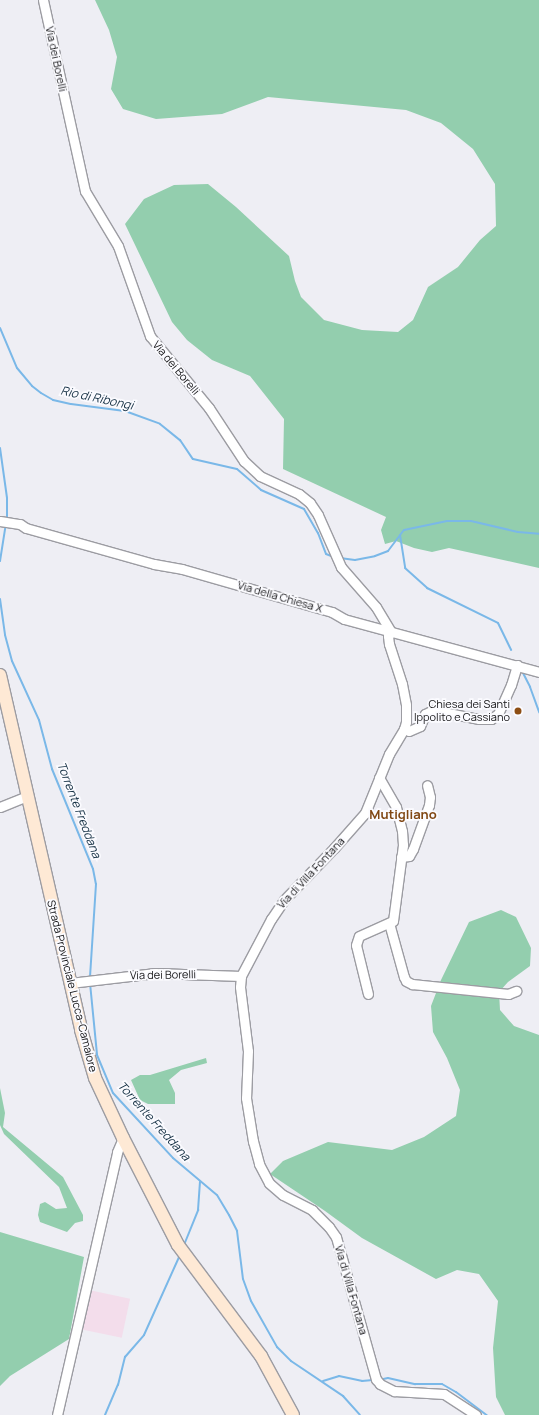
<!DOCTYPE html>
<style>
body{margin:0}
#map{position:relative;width:539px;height:1415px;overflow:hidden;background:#eeeef4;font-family:Manrope,sans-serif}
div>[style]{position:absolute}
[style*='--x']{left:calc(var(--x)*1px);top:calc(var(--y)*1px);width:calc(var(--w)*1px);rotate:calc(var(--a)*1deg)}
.education>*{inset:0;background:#f3ddeb;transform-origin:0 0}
.green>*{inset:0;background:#93ceae}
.stream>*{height:2px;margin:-1px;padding:0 1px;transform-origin:1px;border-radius:1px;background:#7ab8e8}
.roads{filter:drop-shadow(1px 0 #9c9ca2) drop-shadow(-1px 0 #9c9ca2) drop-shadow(0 1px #9c9ca2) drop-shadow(0 -1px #9c9ca2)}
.street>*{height:9px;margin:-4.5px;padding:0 4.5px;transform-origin:4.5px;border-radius:4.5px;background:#fff}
.secondary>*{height:12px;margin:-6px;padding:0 6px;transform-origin:6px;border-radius:6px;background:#fee9d5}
.dots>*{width:11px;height:11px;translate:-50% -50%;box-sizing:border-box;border:2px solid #fbfbff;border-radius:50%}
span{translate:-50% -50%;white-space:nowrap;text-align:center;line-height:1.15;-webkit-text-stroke:3.5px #fbfbff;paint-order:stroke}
.street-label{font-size:11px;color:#141416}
.poi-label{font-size:11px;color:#141416}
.right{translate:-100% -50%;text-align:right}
.water-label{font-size:12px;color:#142f43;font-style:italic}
.quarter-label{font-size:13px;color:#804713;font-weight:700}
</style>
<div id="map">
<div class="education">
<div style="left:89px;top:1290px;width:42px;height:40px;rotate:12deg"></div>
</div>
<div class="green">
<div style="clip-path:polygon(95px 0,539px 0,539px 568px,449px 548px,432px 552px,414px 548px,396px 541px,385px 544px,381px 530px,386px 517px,283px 469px,284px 419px,250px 376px,212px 360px,187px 340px,172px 322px,125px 224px,144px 199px,174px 185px,208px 184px,236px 207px,289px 256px,295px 281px,301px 297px,324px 320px,362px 330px,398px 332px,413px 320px,428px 287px,458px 267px,480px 240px,496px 226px,495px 184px,473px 149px,441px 123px,406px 110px,268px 97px,222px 114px,156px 119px,123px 109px,111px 89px,117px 57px,109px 30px)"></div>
<div style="clip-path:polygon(501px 910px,516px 917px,531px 948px,530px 966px,508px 982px,499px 992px,500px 1010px,514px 1026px,539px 1035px,539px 1415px,505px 1415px,496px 1397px,493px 1348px,498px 1301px,479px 1274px,457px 1270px,436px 1279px,362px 1238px,325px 1211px,270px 1174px,283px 1161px,328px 1142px,392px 1150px,424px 1137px,456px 1116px,460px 1090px,447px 1058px,433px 1032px,431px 1006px,441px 980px,469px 922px)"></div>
<div style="clip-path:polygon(206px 1058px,207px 1063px,181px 1070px,169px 1080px,175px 1093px,175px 1104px,148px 1104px,140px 1100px,131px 1080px,140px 1075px,150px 1075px)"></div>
<div style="clip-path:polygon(0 1088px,5px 1113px,3px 1127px,63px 1177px,83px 1215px,83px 1221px,75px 1223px,67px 1232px,40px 1222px,38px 1215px,40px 1204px,45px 1202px,56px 1209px,67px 1208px,59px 1187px,4px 1134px,0 1125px)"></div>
<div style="clip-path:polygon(0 1232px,84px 1257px,69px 1339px,10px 1376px,0 1386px)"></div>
</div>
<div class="stream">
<div style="--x:0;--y:328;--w:43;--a:67"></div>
<div style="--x:17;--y:368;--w:23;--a:50"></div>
<div style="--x:32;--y:386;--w:11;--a:38"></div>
<div style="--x:41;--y:393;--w:14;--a:30"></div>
<div style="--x:53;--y:400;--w:18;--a:13"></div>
<div style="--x:71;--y:404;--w:54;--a:7.4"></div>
<div style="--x:125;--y:411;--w:37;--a:20"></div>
<div style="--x:160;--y:424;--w:26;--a:39"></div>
<div style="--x:180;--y:440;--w:23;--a:56"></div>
<div style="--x:193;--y:459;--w:45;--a:12.8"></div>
<div style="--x:237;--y:469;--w:32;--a:41"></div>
<div style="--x:261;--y:490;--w:47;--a:23.8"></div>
<div style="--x:304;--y:509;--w:28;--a:60"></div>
<div style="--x:318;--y:533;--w:22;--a:69"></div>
<div style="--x:326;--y:554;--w:9;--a:21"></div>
<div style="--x:0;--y:448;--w:50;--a:82"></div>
<div style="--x:7;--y:498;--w:22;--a:90"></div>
<div style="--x:400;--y:535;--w:33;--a:81"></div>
<div style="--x:405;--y:568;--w:30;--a:42"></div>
<div style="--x:427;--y:588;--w:79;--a:26.2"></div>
<div style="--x:498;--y:623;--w:30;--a:64"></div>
<div style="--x:340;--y:558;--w:15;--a:8"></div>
<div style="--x:355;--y:560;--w:20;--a:-11"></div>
<div style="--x:375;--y:556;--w:14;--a:-21"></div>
<div style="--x:388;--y:551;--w:26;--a:-53"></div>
<div style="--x:404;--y:530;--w:44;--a:-11.8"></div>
<div style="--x:447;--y:521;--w:24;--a:0"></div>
<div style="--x:471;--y:521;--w:48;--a:13.2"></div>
<div style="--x:518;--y:532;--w:21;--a:5"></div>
<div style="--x:0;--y:561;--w:37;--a:-81"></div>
<div style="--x:0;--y:599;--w:36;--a:82"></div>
<div style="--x:5;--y:635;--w:27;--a:75"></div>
<div style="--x:12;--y:661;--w:65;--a:65.4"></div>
<div style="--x:39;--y:720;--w:51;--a:75.1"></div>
<div style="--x:52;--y:769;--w:108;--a:67.7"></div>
<div style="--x:93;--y:869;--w:15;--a:79"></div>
<div style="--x:96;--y:884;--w:93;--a:93.7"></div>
<div style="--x:522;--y:671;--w:18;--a:63"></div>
<div style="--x:530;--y:687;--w:27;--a:70"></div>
<div style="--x:90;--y:983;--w:72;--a:84.4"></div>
<div style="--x:97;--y:1055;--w:41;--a:67.2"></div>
<div style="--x:113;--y:1093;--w:88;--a:47.3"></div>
<div style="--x:173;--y:1158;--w:57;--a:40.1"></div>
<div style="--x:217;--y:1195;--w:23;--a:59"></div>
<div style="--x:229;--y:1215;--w:18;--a:63"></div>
<div style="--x:237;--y:1231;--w:48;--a:82.9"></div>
<div style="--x:243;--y:1279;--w:23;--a:70"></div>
<div style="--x:251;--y:1301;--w:53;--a:60.5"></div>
<div style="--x:277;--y:1347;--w:20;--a:45"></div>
<div style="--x:291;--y:1361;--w:63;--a:33.9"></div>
<div style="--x:343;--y:1396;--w:25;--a:48"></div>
<div style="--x:184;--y:1245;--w:38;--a:-68"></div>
<div style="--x:198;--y:1210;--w:28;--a:-86"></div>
<div style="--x:379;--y:1380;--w:9;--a:-13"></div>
<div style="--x:388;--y:1378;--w:28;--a:13"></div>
<div style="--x:415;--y:1384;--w:27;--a:0"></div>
<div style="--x:442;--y:1384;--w:16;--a:30"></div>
<div style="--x:456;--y:1392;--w:39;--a:37"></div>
<div style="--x:323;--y:1381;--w:17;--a:-17"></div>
<div style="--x:339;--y:1376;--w:24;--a:12"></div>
<div style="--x:362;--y:1381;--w:11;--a:-5"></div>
<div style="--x:105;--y:1415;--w:33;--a:-67"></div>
<div style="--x:118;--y:1385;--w:29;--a:-76"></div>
<div style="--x:125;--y:1357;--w:29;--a:-49"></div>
<div style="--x:144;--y:1335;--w:88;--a:-65.8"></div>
</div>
<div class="roads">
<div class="street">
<div style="--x:43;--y:0;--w:196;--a:77.6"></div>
<div style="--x:85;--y:191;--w:64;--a:59"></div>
<div style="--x:118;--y:246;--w:96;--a:70.4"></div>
<div style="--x:150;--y:336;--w:93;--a:50.7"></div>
<div style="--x:209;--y:408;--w:64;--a:56.6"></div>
<div style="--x:244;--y:461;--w:22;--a:43"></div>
<div style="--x:260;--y:476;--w:43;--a:24.8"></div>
<div style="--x:299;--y:494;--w:14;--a:39"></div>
<div style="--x:310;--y:503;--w:14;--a:56"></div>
<div style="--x:318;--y:515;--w:57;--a:66.1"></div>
<div style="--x:341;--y:567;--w:53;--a:48.8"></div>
<div style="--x:376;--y:607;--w:29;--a:59"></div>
<div style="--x:391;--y:632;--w:5;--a:127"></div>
<div style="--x:388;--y:636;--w:8;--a:83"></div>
<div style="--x:389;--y:644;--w:42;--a:72"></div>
<div style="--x:402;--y:684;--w:21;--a:79"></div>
<div style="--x:406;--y:705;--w:17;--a:90"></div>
<div style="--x:406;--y:722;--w:7;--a:106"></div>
<div style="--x:404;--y:729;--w:29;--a:121"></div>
<div style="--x:389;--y:754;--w:64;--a:112.1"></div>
<div style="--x:365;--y:813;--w:47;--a:131.5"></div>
<div style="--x:334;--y:848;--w:72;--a:133.9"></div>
<div style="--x:284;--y:900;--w:23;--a:124"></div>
<div style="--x:271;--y:919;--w:64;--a:117.8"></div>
<div style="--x:241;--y:976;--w:11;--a:95"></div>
<div style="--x:240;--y:987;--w:64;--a:82.9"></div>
<div style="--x:248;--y:1051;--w:47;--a:92.4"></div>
<div style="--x:246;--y:1098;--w:44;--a:80.8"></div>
<div style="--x:253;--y:1141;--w:24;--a:75"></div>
<div style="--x:259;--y:1164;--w:21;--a:62"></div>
<div style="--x:269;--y:1183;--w:18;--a:41"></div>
<div style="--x:283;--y:1195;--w:33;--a:27"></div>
<div style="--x:312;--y:1210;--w:24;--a:45"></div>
<div style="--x:329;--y:1227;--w:12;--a:55"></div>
<div style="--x:336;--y:1237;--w:148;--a:74.3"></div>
<div style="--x:376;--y:1379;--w:6;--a:51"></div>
<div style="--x:380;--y:1384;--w:16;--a:27"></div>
<div style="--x:394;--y:1391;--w:50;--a:3.4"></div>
<div style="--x:444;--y:1394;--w:38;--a:33"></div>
<div style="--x:0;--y:521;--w:20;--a:9"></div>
<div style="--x:20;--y:524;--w:7;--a:34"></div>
<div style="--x:26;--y:528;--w:133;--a:15.7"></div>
<div style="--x:154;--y:564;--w:28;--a:10"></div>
<div style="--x:182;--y:569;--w:156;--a:16"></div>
<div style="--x:332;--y:612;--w:14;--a:30"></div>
<div style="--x:344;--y:619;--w:202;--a:15.2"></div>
<div style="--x:404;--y:729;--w:5;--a:22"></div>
<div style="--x:409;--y:731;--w:12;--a:-24"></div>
<div style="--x:420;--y:726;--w:13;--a:-67"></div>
<div style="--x:425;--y:714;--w:9;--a:-27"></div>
<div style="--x:433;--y:710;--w:47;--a:11.1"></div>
<div style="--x:479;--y:719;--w:12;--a:0"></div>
<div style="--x:491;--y:719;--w:9;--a:-36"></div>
<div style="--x:498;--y:714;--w:32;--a:-66"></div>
<div style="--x:511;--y:685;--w:21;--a:-73"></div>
<div style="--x:0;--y:807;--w:29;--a:-22"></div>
<div style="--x:401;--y:857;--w:8;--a:-7"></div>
<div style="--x:409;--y:856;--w:8;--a:-60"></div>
<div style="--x:413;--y:849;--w:47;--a:-70"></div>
<div style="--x:429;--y:805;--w:8;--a:-83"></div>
<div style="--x:430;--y:797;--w:12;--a:-104"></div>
<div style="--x:389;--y:923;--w:56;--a:74.5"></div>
<div style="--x:404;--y:977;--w:4;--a:63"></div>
<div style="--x:406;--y:981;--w:7;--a:27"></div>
<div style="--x:412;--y:984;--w:97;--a:5.9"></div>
<div style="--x:508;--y:994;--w:9;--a:-21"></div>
<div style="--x:70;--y:983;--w:86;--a:-6.7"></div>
<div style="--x:155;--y:973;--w:86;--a:2"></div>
<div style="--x:368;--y:994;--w:50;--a:-103.8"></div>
<div style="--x:356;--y:945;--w:9;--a:-72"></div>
<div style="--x:359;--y:936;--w:37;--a:-24"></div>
<div style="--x:393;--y:921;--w:77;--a:-82.5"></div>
<div style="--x:403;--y:845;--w:14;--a:-94"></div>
<div style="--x:402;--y:831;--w:25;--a:-104"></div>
<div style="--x:396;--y:807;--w:34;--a:-120"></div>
<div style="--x:57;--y:1415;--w:270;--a:-77.1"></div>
<div style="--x:117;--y:1152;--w:15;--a:-67"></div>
</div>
<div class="secondary">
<div style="--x:0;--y:675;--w:364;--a:77.1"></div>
<div style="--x:81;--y:1030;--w:50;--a:73.7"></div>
<div style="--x:95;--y:1078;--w:66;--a:65"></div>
<div style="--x:123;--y:1138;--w:120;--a:62.8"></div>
<div style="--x:178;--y:1245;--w:139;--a:53.2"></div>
<div style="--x:261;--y:1356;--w:67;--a:61.5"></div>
</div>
</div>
<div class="dots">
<div style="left:518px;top:711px;background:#8d4e14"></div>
</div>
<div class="street-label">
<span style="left:56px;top:59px;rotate:78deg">Via dei Borelli</span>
<span style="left:176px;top:368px;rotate:50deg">Via dei Borelli</span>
<span style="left:280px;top:597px;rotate:16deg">Via della Chiesa X</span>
<span style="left:311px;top:873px;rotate:-47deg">Via di Villa Fontana</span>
<span style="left:163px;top:975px;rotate:-1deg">Via dei Borelli</span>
<span style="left:72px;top:986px;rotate:76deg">Strada Provinciale Lucca-Camaiore</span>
<span style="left:351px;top:1290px;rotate:74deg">Via di Villa Fontana</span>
</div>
<div class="poi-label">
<span class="right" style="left:510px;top:711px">Chiesa dei Santi<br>Ippolito e Cassiano</span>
</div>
<div class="water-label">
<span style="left:97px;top:398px;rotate:12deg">Rio di Ribongi</span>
<span style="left:79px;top:810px;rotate:69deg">Torrente Freddana</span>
<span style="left:154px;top:1121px;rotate:48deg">Torrente Freddana</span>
</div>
<div class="quarter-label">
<span style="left:403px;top:814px">Mutigliano</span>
</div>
</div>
